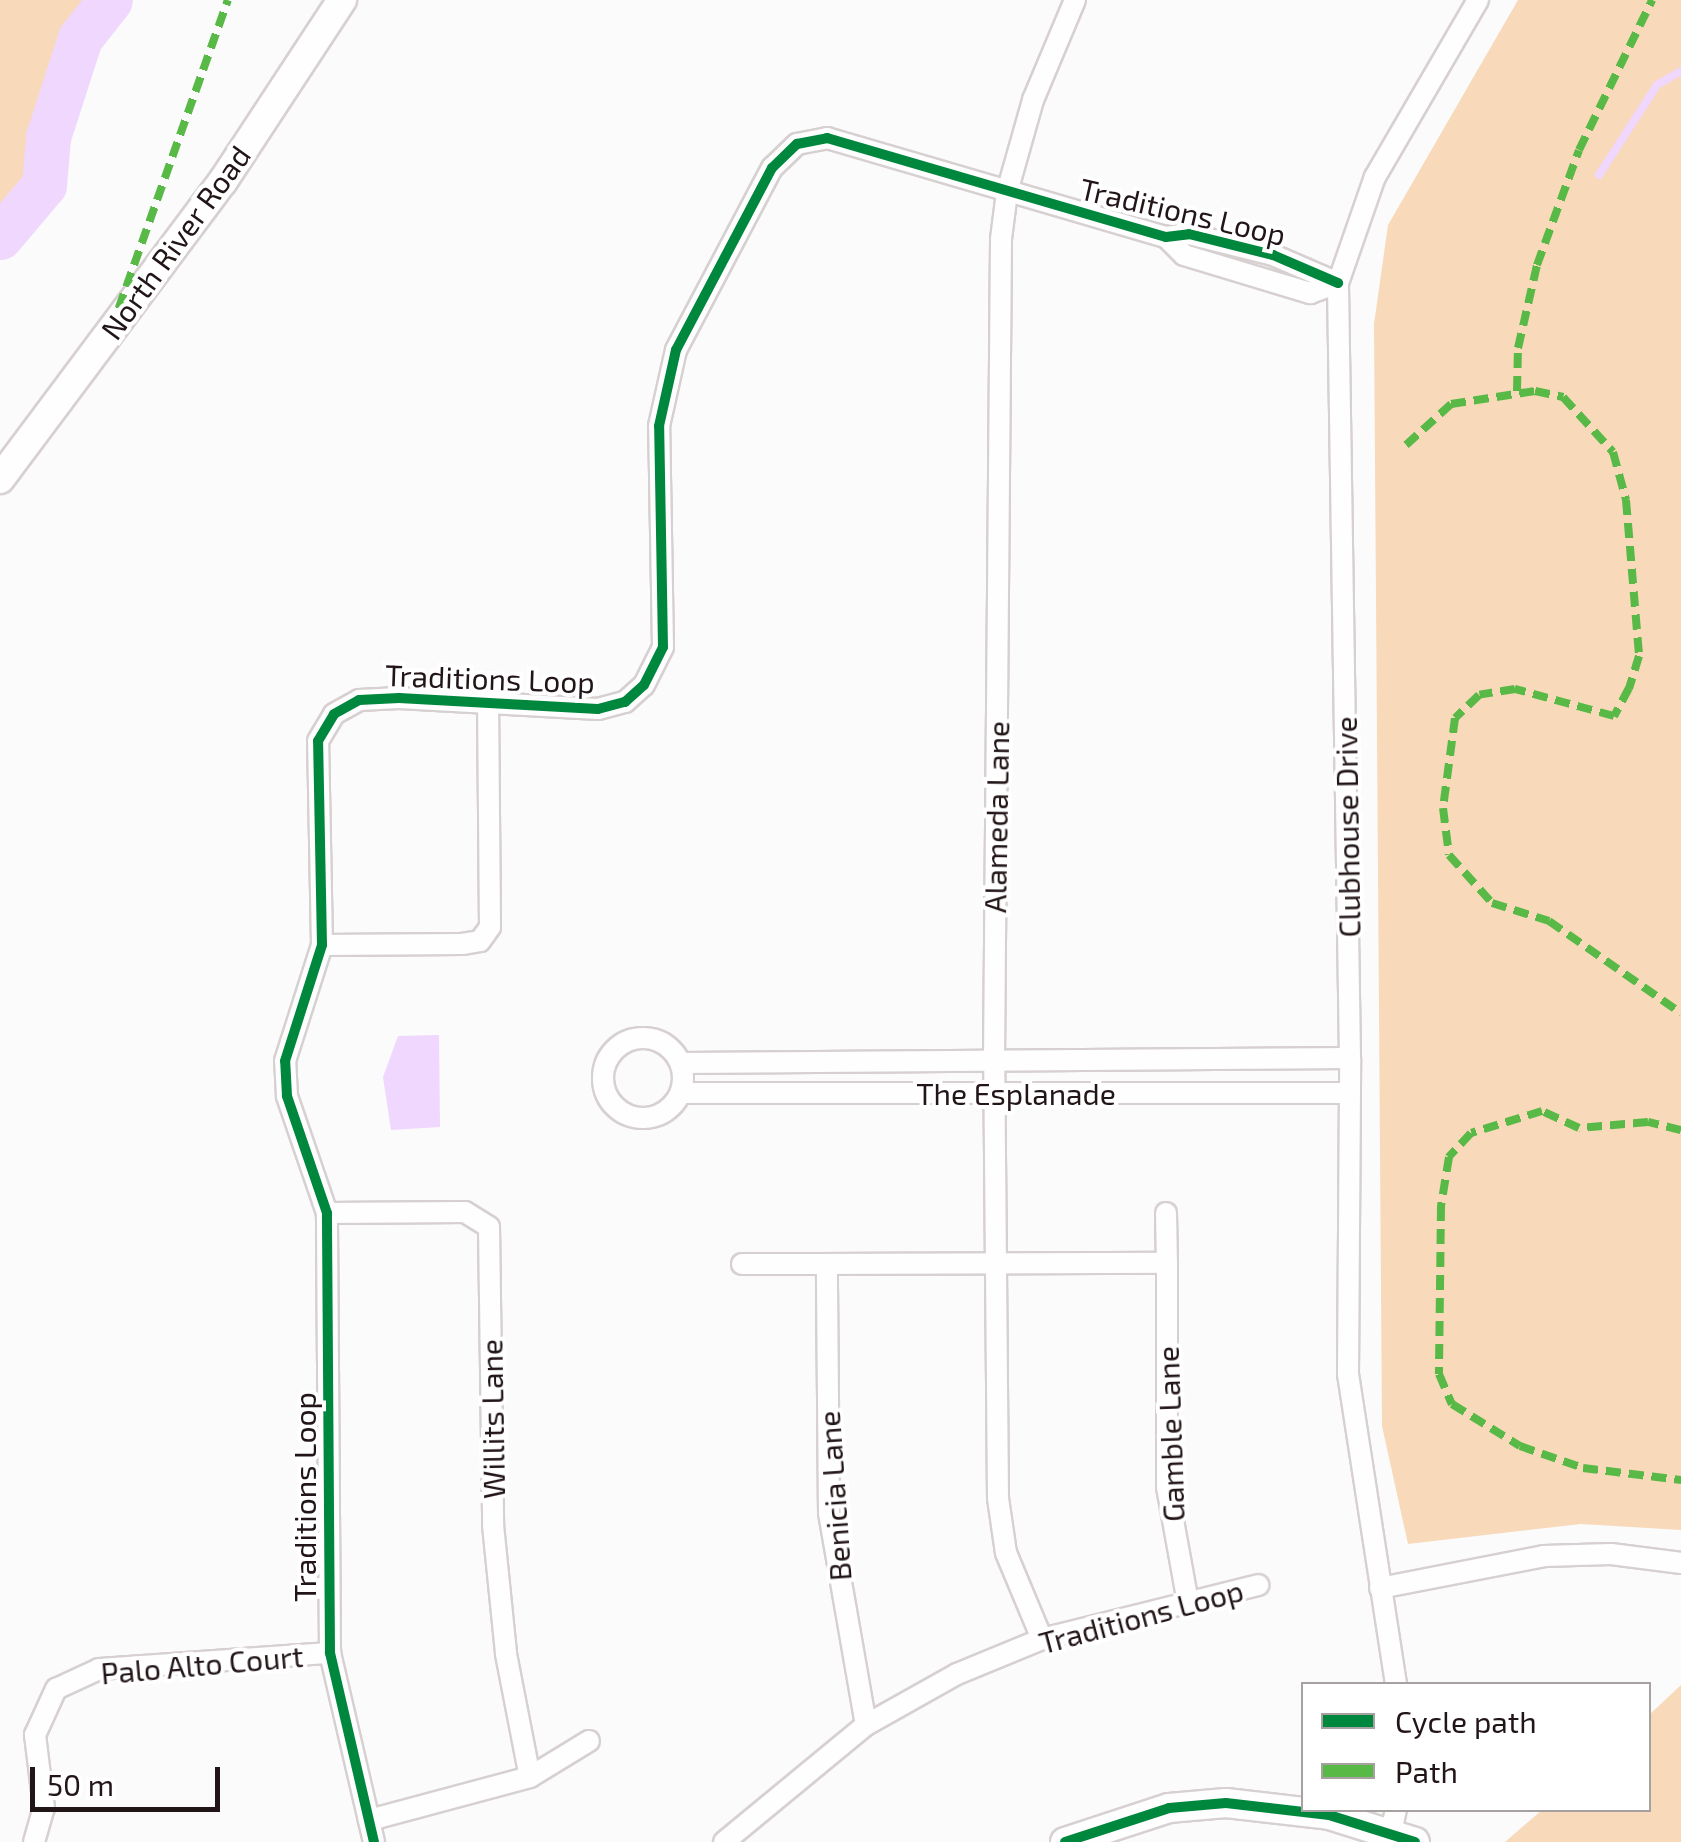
<!DOCTYPE html>
<style>
body{margin:0}
#map{position:relative;width:1681px;height:1842px;overflow:hidden;background:#fbfbfb;font-family:"Exo 2",sans-serif}
div>[style]{position:absolute}
[style*='--x']{left:calc(var(--x)*1px);top:calc(var(--y)*1px);width:calc(var(--w)*1px);rotate:calc(var(--a)*1deg)}
.green>*{inset:0;background:#f8d9ba}
.water>*{inset:0;background:#efd7fd}
.stream>*{height:8px;margin:-4px;padding:0 4px;transform-origin:4px;border-radius:4px;background:#efd7fd}
.river>*{height:45px;margin:-22.5px;padding:0 22.5px;transform-origin:22.5px;border-radius:22.5px;background:#efd7fd}
.roads{filter:drop-shadow(2px 0 #d7d0d1) drop-shadow(-2px 0 #d7d0d1) drop-shadow(0 2px #d7d0d1) drop-shadow(0 -2px #d7d0d1)}
.street>*{height:20px;margin:-10px;padding:0 10px;transform-origin:10px;border-radius:10px;background:#fefefe}
.street>.ring{margin:-10px;padding:0;box-sizing:content-box;background:none;border:20px solid #fefefe;border-radius:50%}
.secondary>*{height:28px;margin:-14px;padding:0 14px;transform-origin:14px;border-radius:14px;background:#fefefe}
.quiet>*{height:8px;margin-top:-4px;transform-origin:0;background:repeating-linear-gradient(90deg,#58b947 0 15px,transparent 0 23px)}
.cycleway>*{height:10px;margin:-5px;padding:0 5px;transform-origin:5px;border-radius:5px;background:#00873e}
span{translate:-50% -50%;white-space:nowrap;text-align:center;line-height:1.15;-webkit-text-stroke:8px #fff;paint-order:stroke}
.street-label{font-size:30px;color:#221517}
.legend{position:absolute;left:1301px;top:1682px;width:350px;height:130px;box-sizing:border-box;background:#fff;border:2px solid #a7a1a2;margin:0;padding:12px 18px;list-style:none;font-size:30px;color:#221517}
.legend li{display:flex;align-items:center;gap:20px;height:50px}
.legend b{width:50px;border:2px solid #a7a1a2}
.scale{position:absolute;left:30px;top:1767px;width:190px;height:45px;box-sizing:border-box;border:5px solid #221517;border-top:0;padding-left:12px;font-size:30px;line-height:35px;white-space:nowrap;color:#221517;-webkit-text-stroke:8px #fff;paint-order:stroke}
</style>
<div id="map">
<div class="green">
<div style="clip-path:polygon(0 0,99px 0,64px 53px,37px 133px,33px 174px,0 221px)"></div>
<div style="clip-path:polygon(1518px 0,1681px 0,1681px 1530px,1581px 1524px,1408px 1544px,1382px 1426px,1374px 324px,1388px 225px)"></div>
<div style="clip-path:polygon(1681px 1685px,1681px 1842px,1505px 1842px,1542px 1810px,1648px 1810px,1649px 1715px)"></div>
</div>
<div class="water">
<div style="clip-path:polygon(439px 1035px,440px 1127px,391px 1130px,383px 1077px,398px 1036px)"></div>
</div>
<div class="stream">
<div style="--x:1599;--y:175;--w:107;--a:-57.2"></div>
<div style="--x:1657;--y:85;--w:28;--a:-30"></div>
</div>
<div class="river">
<div style="--x:0;--y:237;--w:68;--a:-49.8"></div>
<div style="--x:44;--y:185;--w:48;--a:-85.2"></div>
<div style="--x:48;--y:137;--w:104;--a:-72.1"></div>
<div style="--x:80;--y:38;--w:48;--a:-51.7"></div>
</div>
<div class="roads">
<div class="street">
<div style="--x:1166;--y:237;--w:25;--a:45"></div>
<div style="--x:1184;--y:255;--w:132;--a:16.8"></div>
<div style="--x:1310;--y:293;--w:30;--a:-20"></div>
<div style="--x:322;--y:945;--w:140;--a:-0.4"></div>
<div style="--x:462;--y:944;--w:18;--a:-9"></div>
<div style="--x:480;--y:941;--w:17;--a:-54"></div>
<div style="--x:490;--y:927;--w:226;--a:-90.5"></div>
<div class="ring" style="left:603px;top:1038px;width:60px;height:60px"></div>
<div style="--x:682;--y:1063;--w:668;--a:-0.43"></div>
<div style="--x:681;--y:1093;--w:669;--a:0"></div>
<div style="--x:327;--y:1213;--w:138;--a:-0.4"></div>
<div style="--x:465;--y:1212;--w:28;--a:32"></div>
<div style="--x:489;--y:1227;--w:298;--a:89.2"></div>
<div style="--x:493;--y:1525;--w:130;--a:84.2"></div>
<div style="--x:506;--y:1654;--w:125;--a:79"></div>
<div style="--x:530;--y:1777;--w:167;--a:165"></div>
<div style="--x:1166;--y:1213;--w:50;--a:88.9"></div>
<div style="--x:742;--y:1264;--w:85;--a:0"></div>
<div style="--x:1380;--y:1588;--w:167;--a:-11"></div>
<div style="--x:1544;--y:1556;--w:67;--a:-1.7"></div>
<div style="--x:1611;--y:1554;--w:71;--a:7.3"></div>
<div style="--x:1042;--y:1639;--w:93;--a:-112.7"></div>
<div style="--x:1006;--y:1553;--w:56;--a:-98.3"></div>
<div style="--x:998;--y:1498;--w:438;--a:-90.5"></div>
<div style="--x:994;--y:1060;--w:821;--a:-89.51"></div>
<div style="--x:1001;--y:239;--w:47;--a:-82.7"></div>
<div style="--x:1007;--y:192;--w:96;--a:-74.2"></div>
<div style="--x:1033;--y:100;--w:108;--a:-67.2"></div>
<div style="--x:1396;--y:1684;--w:314;--a:-98.8"></div>
<div style="--x:1348;--y:1374;--w:316;--a:-89.6"></div>
<div style="--x:1350;--y:1058;--w:775;--a:-90.89"></div>
<div style="--x:1338;--y:283;--w:112;--a:-70.8"></div>
<div style="--x:1375;--y:177;--w:205;--a:-59.8"></div>
<div style="--x:866;--y:1725;--w:215;--a:-99.9"></div>
<div style="--x:829;--y:1513;--w:249;--a:-90.5"></div>
<div style="--x:827;--y:1264;--w:340;--a:-0.2"></div>
<div style="--x:1167;--y:1263;--w:224;--a:90"></div>
<div style="--x:1167;--y:1487;--w:118;--a:79.7"></div>
<div style="--x:530;--y:1777;--w:69;--a:-31.4"></div>
<div style="--x:34;--y:1842;--w:35;--a:-74"></div>
<div style="--x:44;--y:1808;--w:74;--a:-97"></div>
<div style="--x:35;--y:1735;--w:51;--a:-65.5"></div>
<div style="--x:56;--y:1689;--w:47;--a:-24.9"></div>
<div style="--x:99;--y:1669;--w:232;--a:-4"></div>
<div style="--x:374;--y:1842;--w:194;--a:-103.1"></div>
<div style="--x:330;--y:1653;--w:440;--a:-90.4"></div>
<div style="--x:327;--y:1213;--w:124;--a:-108.9"></div>
<div style="--x:287;--y:1096;--w:35;--a:-93"></div>
<div style="--x:285;--y:1061;--w:122;--a:-72.3"></div>
<div style="--x:322;--y:945;--w:204;--a:-91.1"></div>
<div style="--x:318;--y:741;--w:31;--a:-59"></div>
<div style="--x:334;--y:714;--w:29;--a:-29"></div>
<div style="--x:359;--y:700;--w:40;--a:-2.9"></div>
<div style="--x:399;--y:698;--w:199;--a:3.2"></div>
<div style="--x:598;--y:709;--w:28;--a:-15"></div>
<div style="--x:625;--y:702;--w:25;--a:-42"></div>
<div style="--x:644;--y:685;--w:42;--a:-63.4"></div>
<div style="--x:663;--y:647;--w:221;--a:-91"></div>
<div style="--x:659;--y:426;--w:78;--a:-77.4"></div>
<div style="--x:676;--y:350;--w:206;--a:-62.2"></div>
<div style="--x:772;--y:168;--w:35;--a:-44"></div>
<div style="--x:797;--y:144;--w:31;--a:-11"></div>
<div style="--x:827;--y:138;--w:353;--a:16.3"></div>
<div style="--x:1166;--y:237;--w:23;--a:-7"></div>
<div style="--x:1189;--y:234;--w:87;--a:14"></div>
<div style="--x:1273;--y:255;--w:71;--a:23.3"></div>
<div style="--x:724;--y:1842;--w:184;--a:-39.5"></div>
<div style="--x:866;--y:1725;--w:104;--a:-29.3"></div>
<div style="--x:957;--y:1674;--w:92;--a:-22.4"></div>
<div style="--x:1042;--y:1639;--w:223;--a:-14"></div>
<div style="--x:1389;--y:1842;--w:33;--a:-78"></div>
</div>
<div class="secondary">
<div style="--x:0;--y:479;--w:372;--a:-53.2"></div>
<div style="--x:223;--y:181;--w:217;--a:-56.7"></div>
<div style="--x:1065;--y:1842;--w:109;--a:-18.1"></div>
<div style="--x:1169;--y:1808;--w:57;--a:-5"></div>
<div style="--x:1226;--y:1803;--w:104;--a:6.6"></div>
<div style="--x:1329;--y:1815;--w:90;--a:17.4"></div>
</div>
</div>
<div class="quiet">
<div style="--x:111;--y:330;--w:350;--a:-70.5"></div>
<div style="--x:1517;--y:391;--w:43;--a:-88.7"></div>
<div style="--x:1518;--y:348;--w:85;--a:-77.1"></div>
<div style="--x:1537;--y:265;--w:122;--a:-69.9"></div>
<div style="--x:1579;--y:150;--w:167;--a:-64"></div>
<div style="--x:1406;--y:445;--w:61;--a:-42.3"></div>
<div style="--x:1451;--y:404;--w:85;--a:-8.8"></div>
<div style="--x:1535;--y:391;--w:29;--a:12"></div>
<div style="--x:1563;--y:397;--w:74;--a:47.7"></div>
<div style="--x:1613;--y:452;--w:50;--a:74.8"></div>
<div style="--x:1626;--y:500;--w:157;--a:85.2"></div>
<div style="--x:1639;--y:656;--w:34;--a:107"></div>
<div style="--x:1629;--y:688;--w:32;--a:118"></div>
<div style="--x:1614;--y:716;--w:103;--a:-164.7"></div>
<div style="--x:1515;--y:689;--w:36;--a:171"></div>
<div style="--x:1479;--y:695;--w:33;--a:136"></div>
<div style="--x:1455;--y:718;--w:91;--a:97.6"></div>
<div style="--x:1443;--y:808;--w:47;--a:82.7"></div>
<div style="--x:1449;--y:855;--w:64;--a:48.1"></div>
<div style="--x:1492;--y:903;--w:60;--a:17.5"></div>
<div style="--x:1549;--y:921;--w:161;--a:34.9"></div>
<div style="--x:1681;--y:1130;--w:34;--a:-166"></div>
<div style="--x:1648;--y:1122;--w:69;--a:175"></div>
<div style="--x:1579;--y:1128;--w:41;--a:-155.3"></div>
<div style="--x:1542;--y:1111;--w:74;--a:162.8"></div>
<div style="--x:1471;--y:1133;--w:33;--a:133"></div>
<div style="--x:1449;--y:1157;--w:50;--a:99.3"></div>
<div style="--x:1441;--y:1206;--w:168;--a:90.7"></div>
<div style="--x:1439;--y:1374;--w:33;--a:67"></div>
<div style="--x:1452;--y:1404;--w:80;--a:31.7"></div>
<div style="--x:1520;--y:1446;--w:67;--a:19.2"></div>
<div style="--x:1583;--y:1468;--w:99;--a:7"></div>
</div>
<div class="cycleway">
<div style="--x:374;--y:1842;--w:194;--a:-103.1"></div>
<div style="--x:330;--y:1653;--w:440;--a:-90.4"></div>
<div style="--x:327;--y:1213;--w:124;--a:-108.9"></div>
<div style="--x:287;--y:1096;--w:35;--a:-93"></div>
<div style="--x:285;--y:1061;--w:122;--a:-72.3"></div>
<div style="--x:322;--y:945;--w:204;--a:-91.1"></div>
<div style="--x:318;--y:741;--w:31;--a:-59"></div>
<div style="--x:334;--y:714;--w:29;--a:-29"></div>
<div style="--x:359;--y:700;--w:40;--a:-2.9"></div>
<div style="--x:399;--y:698;--w:199;--a:3.2"></div>
<div style="--x:598;--y:709;--w:28;--a:-15"></div>
<div style="--x:625;--y:702;--w:25;--a:-42"></div>
<div style="--x:644;--y:685;--w:42;--a:-63.4"></div>
<div style="--x:663;--y:647;--w:221;--a:-91"></div>
<div style="--x:659;--y:426;--w:78;--a:-77.4"></div>
<div style="--x:676;--y:350;--w:206;--a:-62.2"></div>
<div style="--x:772;--y:168;--w:35;--a:-44"></div>
<div style="--x:797;--y:144;--w:31;--a:-11"></div>
<div style="--x:827;--y:138;--w:353;--a:16.3"></div>
<div style="--x:1166;--y:237;--w:23;--a:-7"></div>
<div style="--x:1189;--y:234;--w:87;--a:14"></div>
<div style="--x:1273;--y:255;--w:71;--a:23.3"></div>
<div style="--x:1065;--y:1842;--w:109;--a:-18.1"></div>
<div style="--x:1169;--y:1808;--w:57;--a:-5"></div>
<div style="--x:1226;--y:1803;--w:104;--a:6.6"></div>
<div style="--x:1329;--y:1815;--w:90;--a:17.4"></div>
</div>
<div class="street-label">
<span style="left:1183px;top:211px;rotate:13deg">Traditions Loop</span>
<span style="left:175px;top:242px;rotate:-54deg">North River Road</span>
<span style="left:490px;top:678px;rotate:2deg">Traditions Loop</span>
<span style="left:996px;top:817px;rotate:-89deg">Alameda Lane</span>
<span style="left:1347px;top:827px;rotate:-91deg">Clubhouse Drive</span>
<span style="left:1016px;top:1093px">The Esplanade</span>
<span style="left:492px;top:1419px;rotate:-91deg">Willits Lane</span>
<span style="left:1170px;top:1434px;rotate:-92deg">Gamble Lane</span>
<span style="left:834px;top:1496px;rotate:-94deg">Benicia Lane</span>
<span style="left:304px;top:1497px;rotate:-90deg">Traditions Loop</span>
<span style="left:1141px;top:1616px;rotate:-15deg">Traditions Loop</span>
<span style="left:202px;top:1664px;rotate:-5deg">Palo Alto Court</span>
</div>
<ul class="legend">
<li><b style="height:12px;background:#00873e"></b>Cycle path</li>
<li><b style="height:12px;background:#58b947"></b>Path</li>
</ul>
<div class="scale">50 m</div>
</div>
